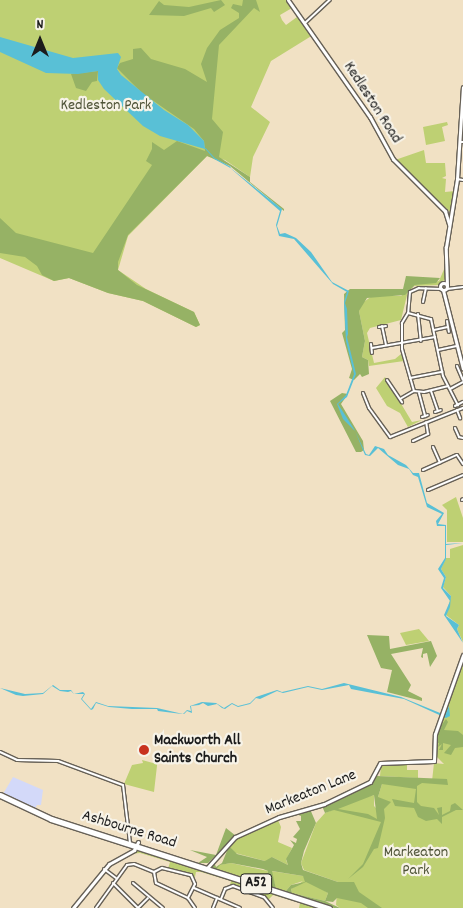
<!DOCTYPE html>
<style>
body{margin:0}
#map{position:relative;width:463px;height:908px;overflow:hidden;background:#f1e1c4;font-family:Dekko,sans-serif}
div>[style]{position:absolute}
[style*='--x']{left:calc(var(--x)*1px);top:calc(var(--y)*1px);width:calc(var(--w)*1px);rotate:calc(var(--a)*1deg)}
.built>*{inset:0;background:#d3d9f9}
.green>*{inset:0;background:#bed073}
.forest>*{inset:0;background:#96b265}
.water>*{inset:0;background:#59c0d6}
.stream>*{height:1px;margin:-0.5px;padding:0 0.5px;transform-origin:0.5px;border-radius:0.5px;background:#59c0d6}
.roads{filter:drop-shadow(1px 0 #676157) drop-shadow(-1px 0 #676157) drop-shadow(0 1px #676157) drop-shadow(0 -1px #676157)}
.minor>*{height:2px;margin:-1px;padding:0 1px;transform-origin:1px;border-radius:1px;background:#fff}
.tertiary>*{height:3px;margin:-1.5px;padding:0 1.5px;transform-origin:1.5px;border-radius:1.5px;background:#fff}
.tertiary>.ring{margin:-1.5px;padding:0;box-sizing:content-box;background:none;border:3px solid #fff;border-radius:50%}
.trunk>*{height:5px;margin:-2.5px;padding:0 2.5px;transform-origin:2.5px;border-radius:2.5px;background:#fff}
.dots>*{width:14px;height:14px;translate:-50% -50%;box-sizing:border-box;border:2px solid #f7f3e8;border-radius:50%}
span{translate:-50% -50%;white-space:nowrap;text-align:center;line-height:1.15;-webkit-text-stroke:4.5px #f7f3e8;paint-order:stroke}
.shield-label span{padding:1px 4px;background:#f7f3e8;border:1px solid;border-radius:4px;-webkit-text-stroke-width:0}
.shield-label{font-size:15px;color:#1c1c1c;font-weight:700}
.street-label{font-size:16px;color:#1c1c1c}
.park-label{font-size:16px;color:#4d5236}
.poi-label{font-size:16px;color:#1c1c1c;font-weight:700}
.left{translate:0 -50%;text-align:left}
.north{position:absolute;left:15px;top:15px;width:50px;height:50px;-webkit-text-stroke:4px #f7f3e8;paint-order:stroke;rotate:0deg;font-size:14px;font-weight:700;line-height:20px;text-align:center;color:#1c1c1c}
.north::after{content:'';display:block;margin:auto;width:18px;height:22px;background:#1c1c1c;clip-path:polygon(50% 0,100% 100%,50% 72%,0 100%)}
</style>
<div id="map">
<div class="built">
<div style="clip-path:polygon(13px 777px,43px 790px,41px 805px,37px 805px,34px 811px,3px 794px)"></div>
</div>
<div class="green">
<div style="clip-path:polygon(0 0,287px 0,292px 8px,280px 15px,282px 20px,286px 25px,297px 17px,313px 35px,271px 61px,251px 107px,270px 122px,253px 157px,250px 177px,225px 160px,207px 156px,128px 236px,118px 270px,146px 289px,194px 312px,200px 325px,196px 327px,143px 301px,108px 293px,69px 278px,54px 281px,0 258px)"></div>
<div style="clip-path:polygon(447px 122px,448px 125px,442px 127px,445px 141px,426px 145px,423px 127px)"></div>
<div style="clip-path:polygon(424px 150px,426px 163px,445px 163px,446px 176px,442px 178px,446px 179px,445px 192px,455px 191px,450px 212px,395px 160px)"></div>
<div style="clip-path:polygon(445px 267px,445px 279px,440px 285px,414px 286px,408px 291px,401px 320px,370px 328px,367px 333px,374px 363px,395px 359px,401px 354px,404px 361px,369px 366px,368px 360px,362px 357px,365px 341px,359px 311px,361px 304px,372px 296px,401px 296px,415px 285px,439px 281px)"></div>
<div style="clip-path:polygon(385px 377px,412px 422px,422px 420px,408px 427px,400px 413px,387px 406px,376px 388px)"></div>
<div style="clip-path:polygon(456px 497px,463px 518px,463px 542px,447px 542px,447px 510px,442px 505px)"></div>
<div style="clip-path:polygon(463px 545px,463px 642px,457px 629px,459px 625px,446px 615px,451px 596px,443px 587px,446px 577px,441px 569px,446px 558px,450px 558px,450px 549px)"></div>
<div style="clip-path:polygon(419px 629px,429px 641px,406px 645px,400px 633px)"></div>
<div style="clip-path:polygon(463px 659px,463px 908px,340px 908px,336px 905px,338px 882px,304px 870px,301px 863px,316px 823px,325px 813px,366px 797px,374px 795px,374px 806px,379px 811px,378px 797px,382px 784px,432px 781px,434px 763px,444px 764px,437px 757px,435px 738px)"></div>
<div style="clip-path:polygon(158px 757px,154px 792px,124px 784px,132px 765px,143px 763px,142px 760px,153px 763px)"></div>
<div style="clip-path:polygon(384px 764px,407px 765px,407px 770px,418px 770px,418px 778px,380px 776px,381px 765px)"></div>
<div style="clip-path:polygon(278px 820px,281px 827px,278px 842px,292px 848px,286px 860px,288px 865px,272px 857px,272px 861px,265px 861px,235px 853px,229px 846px,238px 837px)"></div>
<div style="clip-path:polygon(141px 849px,324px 908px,299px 908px,300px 903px,273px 895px,268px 900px,230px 885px,231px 881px,201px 872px,196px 872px,195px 877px,168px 869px,170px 862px,140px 853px,130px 854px)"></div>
<div style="clip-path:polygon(231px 863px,268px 871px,265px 886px,216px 870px,219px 865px)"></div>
<div style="clip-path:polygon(271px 871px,303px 876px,328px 893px,325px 901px,292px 893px,291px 889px,303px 881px,291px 885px,285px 892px,276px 889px)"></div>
</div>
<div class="forest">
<div style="clip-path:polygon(221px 0,225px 5px,214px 12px,211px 8px,184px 16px,149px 15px,159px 1px,164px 5px,189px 7px)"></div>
<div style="clip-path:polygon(243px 0,256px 0,260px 12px,254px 8px,219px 45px,212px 119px,223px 132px,219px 157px,250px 177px,250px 182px,284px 209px,284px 211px,230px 166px,207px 156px,128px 235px,118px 262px,118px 270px,137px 285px,194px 312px,200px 325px,196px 327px,143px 301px,108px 293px,69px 278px,54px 281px,42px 275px,37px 266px,25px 257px,0 253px,0 218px,16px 233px,93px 253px,152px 165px,146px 161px,152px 149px,152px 142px,164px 150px,177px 141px,205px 151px,204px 141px,194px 129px,142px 93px,117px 68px,120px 63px,133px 59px,133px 49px,141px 48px,151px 59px,185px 69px,207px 82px,201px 64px,207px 48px,220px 30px,239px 18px,239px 13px,231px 8px,233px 4px,242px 6px)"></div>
<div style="clip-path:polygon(98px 71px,97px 81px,92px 82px,86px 91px,76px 88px,71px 74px)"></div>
<div style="clip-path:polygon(406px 276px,440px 278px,436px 283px,415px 285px,405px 295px,367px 298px,359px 311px,365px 341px,362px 357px,368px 360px,369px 374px,362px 377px,360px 374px,354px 380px,349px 378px,352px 369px,342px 333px,345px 330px,344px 294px,350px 289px,403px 289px)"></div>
<div style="clip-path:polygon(342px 393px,348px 394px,341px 404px,363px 441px,364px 450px,361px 452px,356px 452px,330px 401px)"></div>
<div style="clip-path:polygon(367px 635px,389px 636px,390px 649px,431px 641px,437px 656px,430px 667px,427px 653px,423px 654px,423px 658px,421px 657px,423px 648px,391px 654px,411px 685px,408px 691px,422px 698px,422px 701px,387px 692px,392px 670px,381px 668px)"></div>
<div style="clip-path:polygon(446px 719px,448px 722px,444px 730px,458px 731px,463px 735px,463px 747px,455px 748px,451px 755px,444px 753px,451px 745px,443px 743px,443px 750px,439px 750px,442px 744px,438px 747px,439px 743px,436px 743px,435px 734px)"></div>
<div style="clip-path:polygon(evenodd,377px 776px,447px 779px,448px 785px,422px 783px,417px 786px,417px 802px,421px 806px,434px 808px,439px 815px,437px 808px,442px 807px,442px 815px,450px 811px,451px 805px,455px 803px,463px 810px,456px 810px,442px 817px,442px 824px,437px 819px,426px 821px,418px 817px,414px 808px,395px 806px,392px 799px,414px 803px,416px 789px,382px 784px,378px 797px,391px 802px,384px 809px,385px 818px,378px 848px,374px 849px,363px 867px,348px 879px,363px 864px,381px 822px,334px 810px,325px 813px,322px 806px,370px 784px,377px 776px,374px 795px,377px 819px,368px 814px,338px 809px,374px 795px)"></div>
<div style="clip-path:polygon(evenodd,310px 809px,316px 823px,304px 851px,301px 863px,303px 870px,338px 882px,354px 882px,359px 892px,382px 908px,368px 908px,361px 903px,337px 898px,333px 902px,325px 901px,340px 908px,334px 908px,285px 892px,291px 885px,305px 882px,303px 876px,272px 871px,276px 889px,265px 886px,268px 871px,263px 869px,231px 863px,220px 865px,216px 870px,211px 866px,214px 862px,216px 867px,222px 863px,229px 846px,237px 854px,265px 861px,272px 857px,288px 865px,286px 859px,294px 845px,290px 840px,296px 843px,297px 839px,293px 837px,300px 829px,296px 821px,301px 821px,301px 816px,296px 814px,310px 809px,306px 882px,328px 893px,325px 901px,292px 893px,291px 889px,306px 882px)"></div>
<div style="clip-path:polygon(226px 828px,236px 836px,208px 863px,198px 863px,207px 857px,190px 850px,216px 855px)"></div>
</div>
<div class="water">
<div style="clip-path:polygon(0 37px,73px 58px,118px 53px,121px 57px,117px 69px,121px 75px,164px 110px,188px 125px,204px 141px,205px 149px,160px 136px,143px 126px,104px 89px,98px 80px,98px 71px,78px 74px,46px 73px,0 52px)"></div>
<div style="clip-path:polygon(228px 166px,282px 209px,277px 226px,280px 234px,285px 233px,296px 238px,311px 252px,332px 282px,349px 291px,345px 303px,347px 309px,348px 334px,347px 337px,356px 374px,347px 397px,338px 404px,354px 429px,366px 454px,369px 455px,375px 446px,384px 449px,388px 455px,406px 465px,413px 473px,419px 473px,427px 503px,444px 513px,438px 524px,446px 525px,446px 544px,463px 543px,446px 545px,446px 559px,441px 569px,446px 577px,443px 588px,451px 596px,450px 607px,446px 616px,459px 625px,457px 629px,463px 643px,444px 615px,450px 601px,441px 588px,444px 578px,438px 569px,445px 558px,445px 526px,437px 526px,436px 521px,442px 514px,427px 507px,418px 477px,413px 475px,409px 469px,398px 465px,378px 448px,370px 456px,365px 455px,355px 431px,343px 419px,337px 404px,346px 395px,354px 374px,346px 341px,344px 302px,347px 292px,333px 284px,294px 239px,279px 236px,276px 225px,280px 211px)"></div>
<div style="clip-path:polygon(344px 683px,401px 697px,445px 715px,449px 706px,450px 716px,446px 718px,404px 699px,351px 689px,349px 685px,322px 690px,308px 687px,283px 693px,277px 691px,260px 699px,256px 698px,250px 704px,238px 707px,232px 704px,225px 709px,222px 708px,217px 704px,208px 706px,203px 703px,199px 705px,191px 706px,192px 713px,187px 711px,184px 714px,182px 714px,158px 711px,157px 709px,132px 709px,109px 707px,96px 703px,93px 709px,91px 710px,81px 699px,84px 694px,74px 694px,71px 691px,68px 692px,60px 691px,52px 686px,43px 694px,23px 696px,16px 695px,0 688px,25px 694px,43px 693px,53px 685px,60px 690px,71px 690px,74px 694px,83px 692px,85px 694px,82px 699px,91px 709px,96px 702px,108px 706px,157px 708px,183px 714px,187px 710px,191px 711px,190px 706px,202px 702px,216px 703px,224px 708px,232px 703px,238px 706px,250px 703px,256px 697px,277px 690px,282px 692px,308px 686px,322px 689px)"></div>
</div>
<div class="stream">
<div style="--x:205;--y:148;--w:13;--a:48"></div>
<div style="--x:214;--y:158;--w:18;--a:29"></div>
</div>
<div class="roads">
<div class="minor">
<div style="--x:305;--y:23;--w:34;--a:-43"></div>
<div style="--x:461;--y:142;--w:2;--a:0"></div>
<div style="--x:457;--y:179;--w:6;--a:9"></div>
<div style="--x:442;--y:289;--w:23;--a:-178"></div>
<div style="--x:419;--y:288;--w:10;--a:156"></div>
<div style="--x:410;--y:292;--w:21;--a:95"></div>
<div style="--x:408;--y:313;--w:12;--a:121"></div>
<div style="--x:402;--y:323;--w:26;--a:90"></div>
<div style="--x:402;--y:349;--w:44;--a:74.1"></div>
<div style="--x:414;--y:391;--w:10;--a:6"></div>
<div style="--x:424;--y:392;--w:25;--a:-14"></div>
<div style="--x:447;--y:289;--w:16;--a:-7"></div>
<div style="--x:423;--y:302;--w:14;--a:-78"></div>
<div style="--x:408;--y:313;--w:24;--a:15"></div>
<div style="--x:431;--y:319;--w:58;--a:78.1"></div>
<div style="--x:443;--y:376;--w:33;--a:63"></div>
<div style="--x:418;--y:314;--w:27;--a:84"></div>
<div style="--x:447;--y:321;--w:11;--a:80"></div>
<div style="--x:382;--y:326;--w:19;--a:78"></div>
<div style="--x:379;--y:327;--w:7;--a:-8"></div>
<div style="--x:434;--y:330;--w:14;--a:-12"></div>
<div style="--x:371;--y:344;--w:9;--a:84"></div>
<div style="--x:372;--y:348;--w:64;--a:-9.9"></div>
<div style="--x:438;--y:350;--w:19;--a:-12"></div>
<div style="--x:457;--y:366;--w:15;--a:67"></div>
<div style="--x:410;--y:378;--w:33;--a:-11"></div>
<div style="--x:387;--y:380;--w:27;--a:56"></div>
<div style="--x:450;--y:389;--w:15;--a:-28"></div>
<div style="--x:431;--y:391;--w:21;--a:71"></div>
<div style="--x:363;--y:393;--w:16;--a:68"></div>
<div style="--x:369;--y:408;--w:36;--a:54"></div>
<div style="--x:390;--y:437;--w:79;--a:-21.7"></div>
<div style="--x:419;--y:393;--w:24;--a:75"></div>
<div style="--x:400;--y:399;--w:16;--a:-30"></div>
<div style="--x:455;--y:406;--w:9;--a:-27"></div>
<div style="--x:457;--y:410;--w:9;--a:69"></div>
<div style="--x:435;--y:412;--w:6;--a:-18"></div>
<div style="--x:422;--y:417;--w:6;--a:-18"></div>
<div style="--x:455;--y:428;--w:10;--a:66"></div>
<div style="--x:459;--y:437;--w:4;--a:14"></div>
<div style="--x:413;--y:441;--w:17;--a:-25"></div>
<div style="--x:428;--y:434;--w:12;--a:-99"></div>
<div style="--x:433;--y:447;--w:17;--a:66"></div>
<div style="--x:423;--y:470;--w:37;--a:-24"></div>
<div style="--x:457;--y:455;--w:11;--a:56"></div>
<div style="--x:428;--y:490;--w:38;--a:-23"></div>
<div style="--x:462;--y:500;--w:1;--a:-45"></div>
<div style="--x:0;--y:752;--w:19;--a:25"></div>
<div style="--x:17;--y:760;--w:41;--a:1.4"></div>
<div style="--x:58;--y:761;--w:69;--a:20.3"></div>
<div style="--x:123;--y:785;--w:58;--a:83.1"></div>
<div style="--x:104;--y:869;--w:15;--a:37"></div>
<div style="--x:154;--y:872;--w:9;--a:-27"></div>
<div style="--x:162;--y:868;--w:30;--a:14"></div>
<div style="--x:191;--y:875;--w:10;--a:66"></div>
<div style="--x:195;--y:884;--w:16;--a:117"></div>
<div style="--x:154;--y:872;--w:11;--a:80"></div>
<div style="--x:156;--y:883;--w:35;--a:25"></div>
<div style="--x:188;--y:898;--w:12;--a:55"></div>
<div style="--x:113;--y:883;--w:35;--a:45"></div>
<div style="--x:133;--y:883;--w:39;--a:40"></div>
<div style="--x:194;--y:888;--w:50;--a:23.5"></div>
<div style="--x:221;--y:899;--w:11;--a:-68"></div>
<div style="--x:225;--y:889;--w:9;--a:-21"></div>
<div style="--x:233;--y:886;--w:33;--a:20"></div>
<div style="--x:264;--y:897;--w:14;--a:51"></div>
<div style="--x:96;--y:908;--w:53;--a:-54.2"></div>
<div style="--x:127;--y:865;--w:7;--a:-8"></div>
<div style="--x:134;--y:864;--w:22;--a:22"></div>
<div style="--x:138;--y:908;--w:14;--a:-45"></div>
<div style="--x:213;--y:908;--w:11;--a:-68"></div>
</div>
<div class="tertiary">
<div style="--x:288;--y:0;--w:143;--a:55"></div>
<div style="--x:370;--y:117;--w:48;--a:61.3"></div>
<div style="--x:393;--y:159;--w:74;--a:45"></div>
<div style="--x:445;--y:211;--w:14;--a:73"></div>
<div class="ring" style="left:440.5px;top:283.5px;width:4px;height:4px"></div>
<div style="--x:447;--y:285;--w:38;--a:-92"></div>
<div style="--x:446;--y:247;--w:69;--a:-80.8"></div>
<div style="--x:457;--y:179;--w:92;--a:-86.3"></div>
<div style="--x:443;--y:290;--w:81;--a:75.8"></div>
<div style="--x:207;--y:868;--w:42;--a:-47.9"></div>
<div style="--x:235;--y:837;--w:48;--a:-24.4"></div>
<div style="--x:279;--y:817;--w:47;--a:-16.1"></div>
<div style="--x:324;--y:804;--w:51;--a:-25.6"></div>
<div style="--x:370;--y:782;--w:21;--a:-62"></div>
<div style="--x:380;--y:763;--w:54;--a:-2.1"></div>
<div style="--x:434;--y:761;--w:27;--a:-88"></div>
<div style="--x:435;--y:734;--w:84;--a:-70.5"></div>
<div style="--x:73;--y:908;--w:57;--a:-50.7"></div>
<div style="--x:109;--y:864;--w:29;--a:-29"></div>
<div style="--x:134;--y:850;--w:9;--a:-63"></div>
</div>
<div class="trunk">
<div style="--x:0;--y:795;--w:56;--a:25.2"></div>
<div style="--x:51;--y:819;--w:292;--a:17.8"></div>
</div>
</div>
<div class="dots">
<div style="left:144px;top:750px;background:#c8321e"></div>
</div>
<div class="shield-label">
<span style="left:256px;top:884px">A52</span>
</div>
<div class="street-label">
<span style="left:372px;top:103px;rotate:57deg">Kedleston Road</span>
<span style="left:311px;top:793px;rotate:-22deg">Markeaton Lane</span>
<span style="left:129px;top:830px;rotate:17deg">Ashbourne Road</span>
</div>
<div class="park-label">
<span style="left:106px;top:106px">Kedleston Park</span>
<span style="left:416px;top:862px">Markeaton<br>Park</span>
</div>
<div class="poi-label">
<span class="left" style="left:154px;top:750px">Mackworth All<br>Saints Church</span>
</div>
<div class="north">N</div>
</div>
